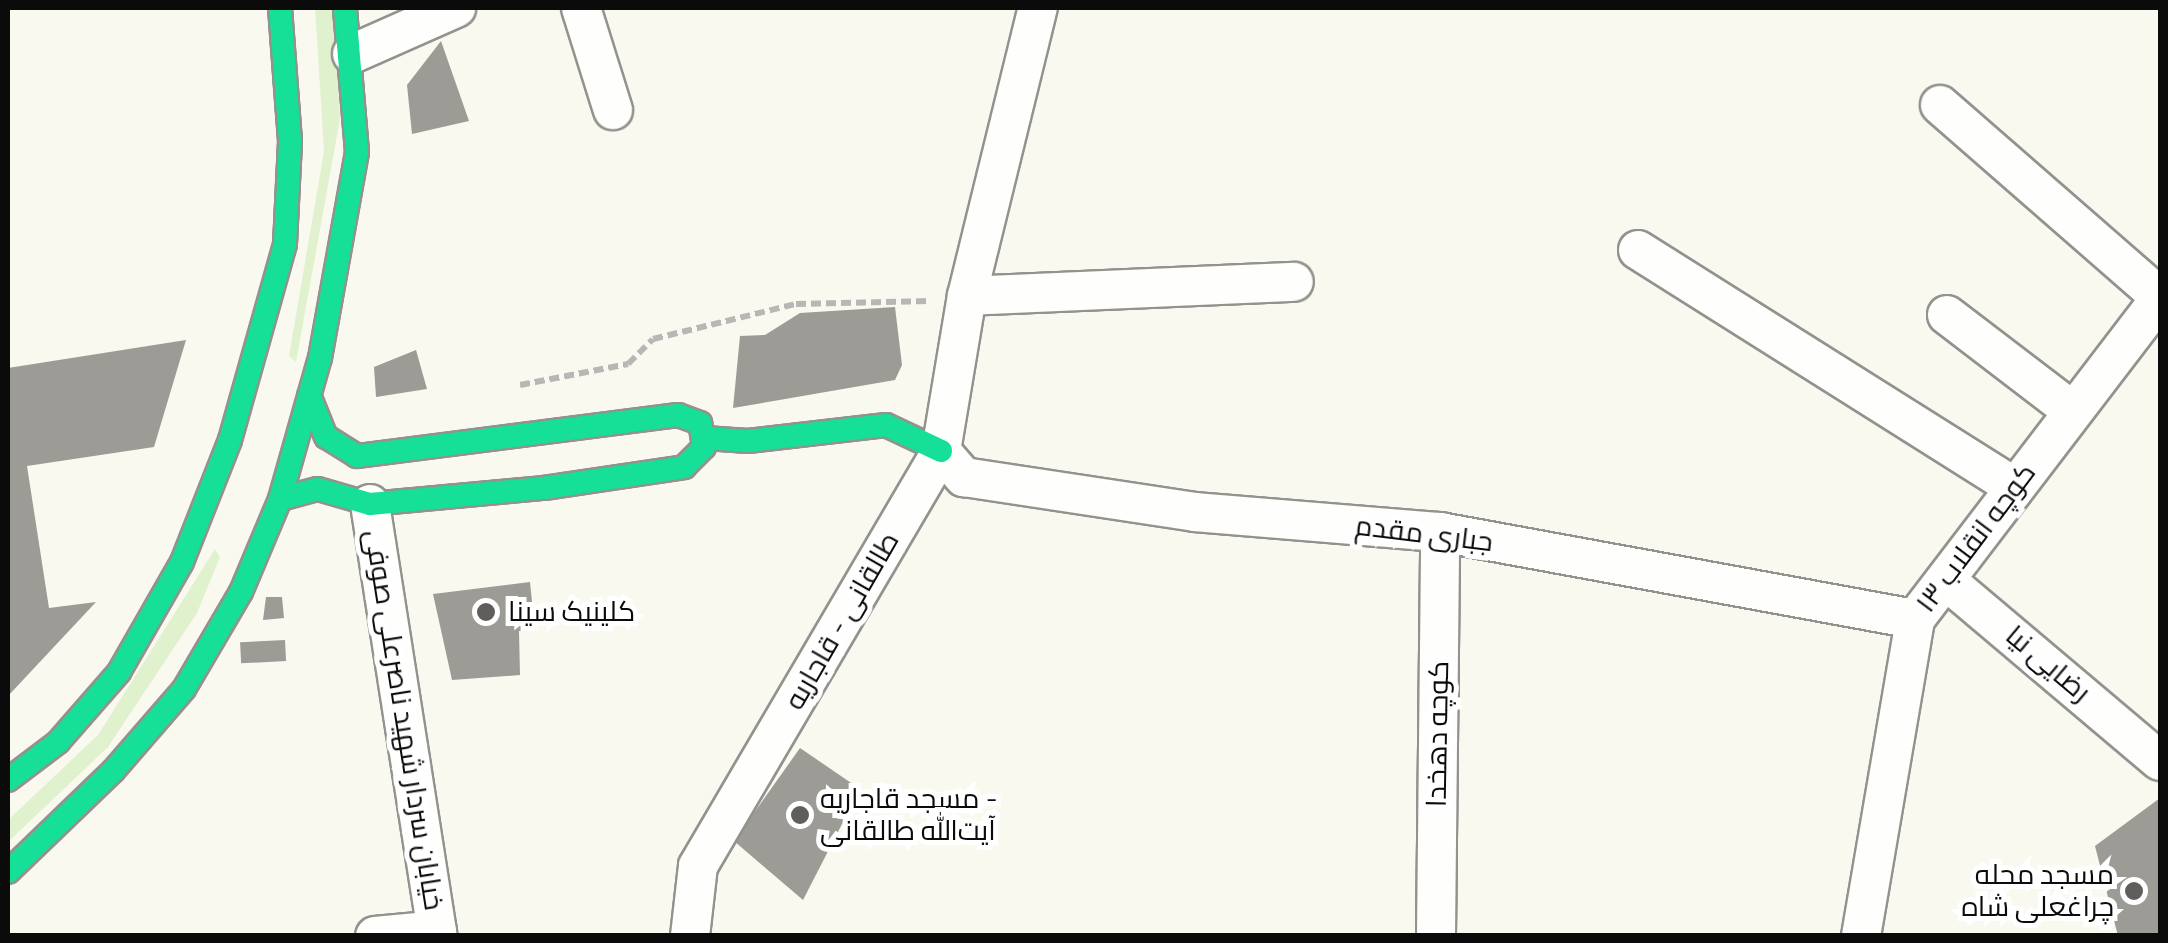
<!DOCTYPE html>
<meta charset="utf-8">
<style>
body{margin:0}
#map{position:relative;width:2168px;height:943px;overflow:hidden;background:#faf9ef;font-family:Bitter,Cairo,serif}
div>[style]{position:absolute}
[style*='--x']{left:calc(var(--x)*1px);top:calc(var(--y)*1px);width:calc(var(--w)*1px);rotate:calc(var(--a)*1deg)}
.green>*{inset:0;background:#e0f1ce}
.building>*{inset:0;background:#9c9b95;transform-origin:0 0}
.path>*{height:6px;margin-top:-3px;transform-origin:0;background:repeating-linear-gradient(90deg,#b7b7b5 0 10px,transparent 0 15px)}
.roads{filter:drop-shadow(2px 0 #93928e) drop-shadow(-2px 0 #93928e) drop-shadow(0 2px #93928e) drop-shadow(0 -2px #93928e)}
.street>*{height:38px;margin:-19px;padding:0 19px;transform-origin:19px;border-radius:19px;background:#fefefd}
.fast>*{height:22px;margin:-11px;padding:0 11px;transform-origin:11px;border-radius:11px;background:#16e098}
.dots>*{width:28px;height:28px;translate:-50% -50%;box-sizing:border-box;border:5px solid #fff;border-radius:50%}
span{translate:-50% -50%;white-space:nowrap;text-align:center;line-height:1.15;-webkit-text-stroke:10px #fff;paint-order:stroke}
.street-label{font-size:28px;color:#0b0b0b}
.poi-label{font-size:28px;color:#0b0b0b}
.left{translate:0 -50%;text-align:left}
.right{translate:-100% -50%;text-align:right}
.frame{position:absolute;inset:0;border:10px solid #0b0b0b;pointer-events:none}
</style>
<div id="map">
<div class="green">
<div style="clip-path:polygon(315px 8px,333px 8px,340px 119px,296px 362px,289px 356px,324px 151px)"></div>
<div style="clip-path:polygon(215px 549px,220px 557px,197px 613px,108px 747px,8px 842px,8px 820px,98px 735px)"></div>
</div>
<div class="building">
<div style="clip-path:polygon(441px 41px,469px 121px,412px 134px,407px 85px)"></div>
<div style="clip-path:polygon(895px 307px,902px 365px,895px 380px,733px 408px,740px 336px,765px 335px,800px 313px)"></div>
<div style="clip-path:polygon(186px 340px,154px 447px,27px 466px,49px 608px,96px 602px,8px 696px,8px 368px)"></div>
<div style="clip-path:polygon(416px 350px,427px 389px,376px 397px,374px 367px)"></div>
<div style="clip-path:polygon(530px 582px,535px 631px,519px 631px,520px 675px,452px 680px,433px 594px)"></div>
<div style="clip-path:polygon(266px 597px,282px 597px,284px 618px,263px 620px)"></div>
<div style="left:285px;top:640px;width:21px;height:45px;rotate:87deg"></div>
<div style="clip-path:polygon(800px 748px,860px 789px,803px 900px,734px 841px)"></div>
<div style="clip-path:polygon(2160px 798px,2160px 936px,2118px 936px,2095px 846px)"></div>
</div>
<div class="path">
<div style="--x:520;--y:385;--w:110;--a:-11"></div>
<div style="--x:628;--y:364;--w:35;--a:-45"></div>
<div style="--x:653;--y:339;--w:147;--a:-13.8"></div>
<div style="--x:796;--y:304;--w:134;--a:-1.3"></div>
</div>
<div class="roads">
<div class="street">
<div style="--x:581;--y:8;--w:107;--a:72.6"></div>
<div style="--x:352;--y:54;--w:114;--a:-23.9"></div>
<div style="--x:1940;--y:105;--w:292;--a:41.1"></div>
<div style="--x:1638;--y:250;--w:445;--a:32.2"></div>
<div style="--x:967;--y:296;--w:327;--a:-2.5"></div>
<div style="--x:1947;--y:315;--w:155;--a:37.4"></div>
<div style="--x:941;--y:451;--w:35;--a:49"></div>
<div style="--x:964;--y:477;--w:234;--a:8.6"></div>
<div style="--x:1195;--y:512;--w:246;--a:4.7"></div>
<div style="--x:1440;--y:532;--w:483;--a:10.4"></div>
<div style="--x:370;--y:504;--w:437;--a:81.1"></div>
<div style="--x:1948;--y:582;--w:277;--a:40.2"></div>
<div style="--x:375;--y:936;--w:62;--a:-5.5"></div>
<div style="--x:690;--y:936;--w:70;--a:-83.5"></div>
<div style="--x:698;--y:866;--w:481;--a:-59.6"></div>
<div style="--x:941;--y:451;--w:157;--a:-80.5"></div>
<div style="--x:967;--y:296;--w:297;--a:-76.2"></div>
<div style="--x:1436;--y:936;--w:404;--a:-89.4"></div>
<div style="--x:1861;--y:936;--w:322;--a:-80.3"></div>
<div style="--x:1915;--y:619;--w:403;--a:-52.6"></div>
</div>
<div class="fast">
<div style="--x:705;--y:438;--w:43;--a:4"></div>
<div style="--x:748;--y:441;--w:139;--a:-6.6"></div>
<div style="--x:886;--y:425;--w:61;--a:25.3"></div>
<div style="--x:280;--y:499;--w:39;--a:-15"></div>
<div style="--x:318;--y:489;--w:54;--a:16.1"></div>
<div style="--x:370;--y:504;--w:175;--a:-5.3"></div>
<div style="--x:544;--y:488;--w:142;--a:-8.5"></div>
<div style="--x:684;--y:467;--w:28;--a:-45"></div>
<div style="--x:704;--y:447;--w:24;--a:-99"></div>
<div style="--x:700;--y:423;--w:23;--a:-160"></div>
<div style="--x:678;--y:415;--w:324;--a:172.7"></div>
<div style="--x:357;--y:456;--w:36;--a:-148"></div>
<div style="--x:326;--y:437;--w:45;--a:-112"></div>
<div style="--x:8;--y:780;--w:63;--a:-37.2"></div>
<div style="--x:58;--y:742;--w:93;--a:-48.9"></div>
<div style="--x:119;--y:672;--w:127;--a:-60.2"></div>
<div style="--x:182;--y:562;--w:131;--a:-68.5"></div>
<div style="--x:230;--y:440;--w:204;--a:-74.3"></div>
<div style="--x:285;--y:244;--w:103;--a:-87.2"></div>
<div style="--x:290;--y:141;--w:133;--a:-94.3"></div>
<div style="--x:8;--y:872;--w:146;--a:-43.9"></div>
<div style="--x:113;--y:771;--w:108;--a:-49.1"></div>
<div style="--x:184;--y:689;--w:113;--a:-59.6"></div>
<div style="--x:241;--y:592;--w:101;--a:-67.2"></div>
<div style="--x:280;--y:499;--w:147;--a:-74.2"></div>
<div style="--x:320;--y:358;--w:209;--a:-79.8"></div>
<div style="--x:357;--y:152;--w:144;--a:-94.8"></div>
</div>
</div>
<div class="dots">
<div style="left:486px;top:612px;background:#5f5e5b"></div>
<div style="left:800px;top:815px;background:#5f5e5b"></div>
<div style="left:2134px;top:891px;background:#5f5e5b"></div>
</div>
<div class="street-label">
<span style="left:1424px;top:534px;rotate:7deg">جباری مقدم</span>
<span style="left:1976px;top:538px;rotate:-53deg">کوچه انقلاب ۱۳</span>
<span style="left:842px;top:621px;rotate:-60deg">طالقانی - قاجاریه</span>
<span style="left:2048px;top:664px;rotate:40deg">رضایی نیا</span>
<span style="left:404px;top:720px;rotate:81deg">خیابان سردار شهید ناصرعلی صوفی</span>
<span style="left:1438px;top:734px;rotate:-89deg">کوچه دهخدا</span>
</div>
<div class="poi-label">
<span class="left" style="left:508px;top:612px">کلینیک سینا</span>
<span class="left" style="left:820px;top:815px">مسجد قاجاریه -<br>آیت‌الله طالقانی</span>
<span class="right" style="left:2114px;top:891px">مسجد محله<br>چراغعلی شاه</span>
</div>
<div class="frame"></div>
</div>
